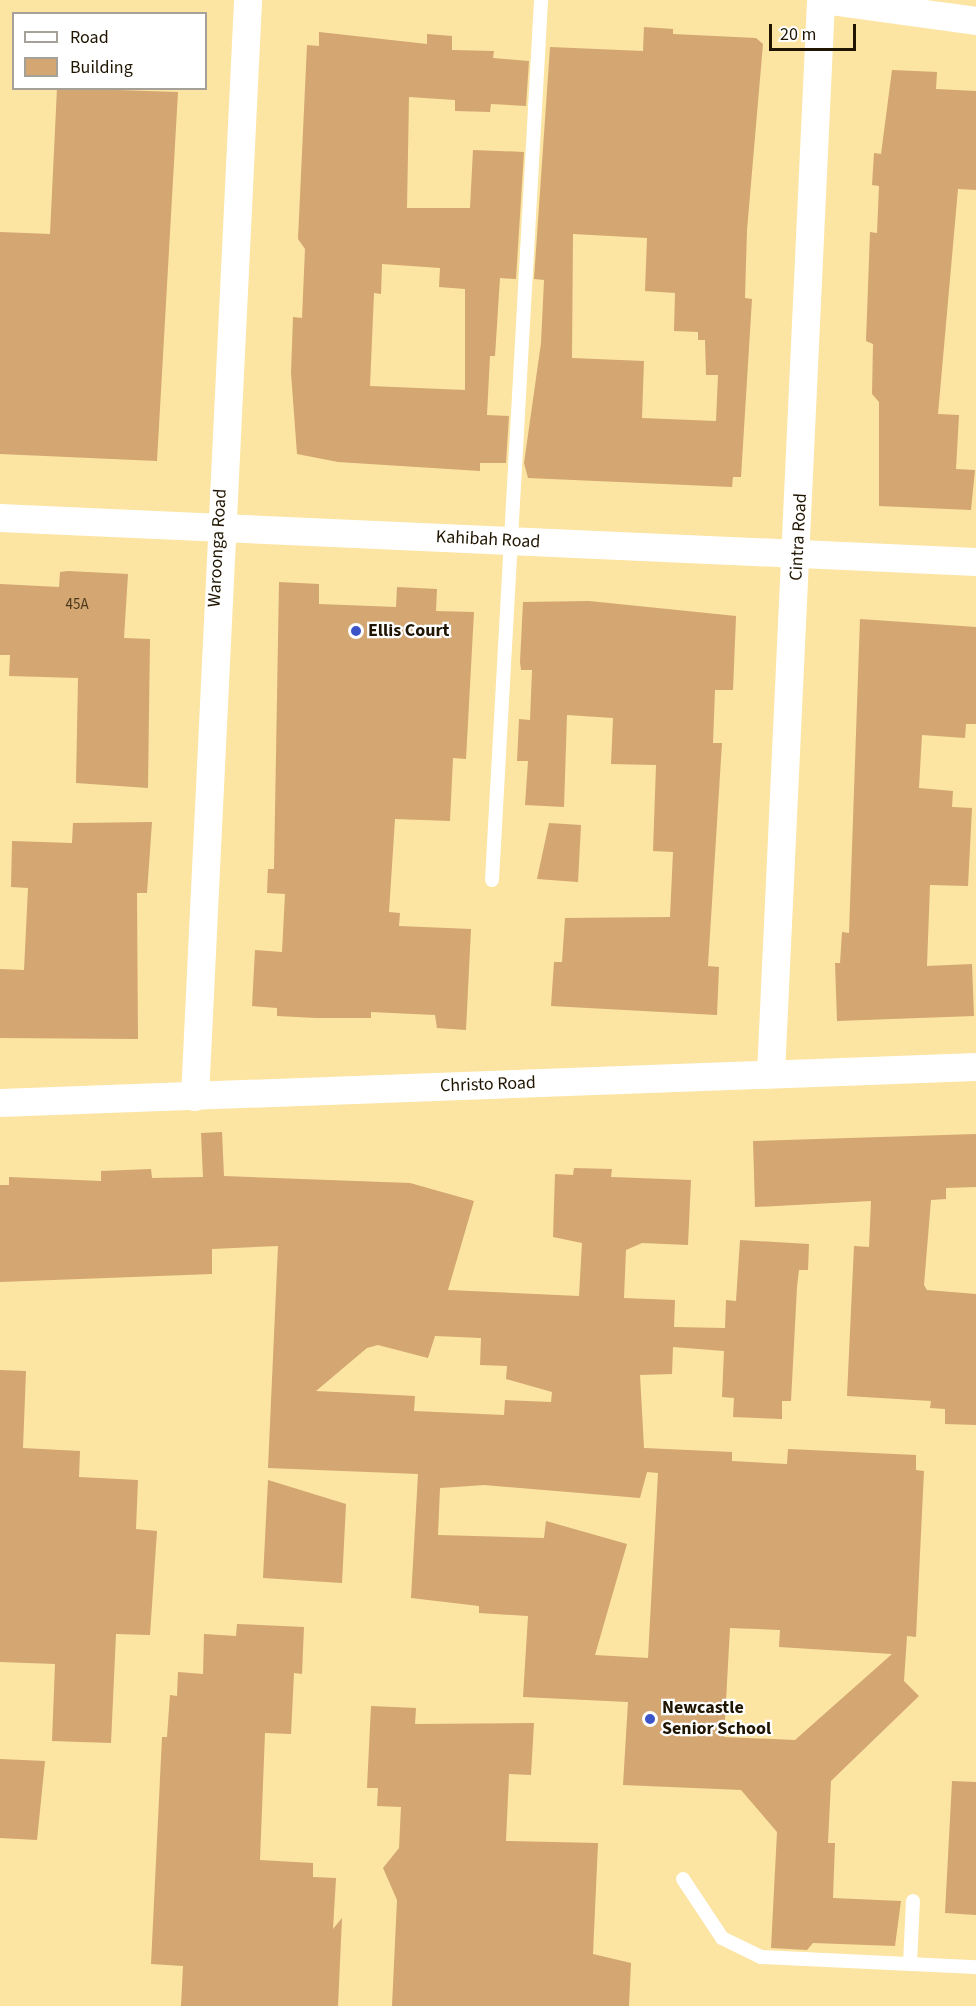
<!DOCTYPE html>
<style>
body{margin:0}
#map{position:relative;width:976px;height:2006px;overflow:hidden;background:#fce4a2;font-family:"Source Sans 3",sans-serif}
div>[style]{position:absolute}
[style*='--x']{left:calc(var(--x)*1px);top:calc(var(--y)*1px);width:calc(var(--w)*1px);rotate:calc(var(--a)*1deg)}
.building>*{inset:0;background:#d3a672}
.lane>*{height:14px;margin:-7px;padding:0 7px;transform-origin:7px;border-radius:7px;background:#fff}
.street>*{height:28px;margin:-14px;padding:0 14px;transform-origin:14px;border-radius:14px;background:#fff}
.dots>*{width:16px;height:16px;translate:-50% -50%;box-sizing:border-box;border:3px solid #fff;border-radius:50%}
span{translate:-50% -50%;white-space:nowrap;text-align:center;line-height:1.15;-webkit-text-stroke:4.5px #fff;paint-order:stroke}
.number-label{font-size:15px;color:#4c391c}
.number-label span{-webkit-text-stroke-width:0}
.street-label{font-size:18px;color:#1f1500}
.poi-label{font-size:18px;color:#1f1500;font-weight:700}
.left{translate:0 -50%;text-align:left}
.legend{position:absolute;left:12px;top:12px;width:195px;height:78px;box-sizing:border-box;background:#fff;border:2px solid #a5a199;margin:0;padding:8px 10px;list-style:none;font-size:18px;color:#1f1500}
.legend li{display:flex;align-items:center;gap:12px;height:30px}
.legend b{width:30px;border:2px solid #a5a199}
.scale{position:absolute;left:769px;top:24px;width:87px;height:27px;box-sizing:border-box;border:3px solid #1f1500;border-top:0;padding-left:8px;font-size:18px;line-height:21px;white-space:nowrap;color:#1f1500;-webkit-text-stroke:4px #fff;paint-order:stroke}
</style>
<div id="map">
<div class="building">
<div style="clip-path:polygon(evenodd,644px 27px,673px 29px,673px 34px,756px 38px,763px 44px,747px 230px,745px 298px,752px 299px,741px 477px,733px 477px,732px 487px,528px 478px,524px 463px,541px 343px,544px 280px,534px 279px,550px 47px,643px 51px,644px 27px,573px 234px,647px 238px,645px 291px,675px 293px,674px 331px,698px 332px,698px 340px,705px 340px,706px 375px,718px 375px,716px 421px,642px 418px,644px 361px,572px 358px,573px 234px)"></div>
<div style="clip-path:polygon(evenodd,319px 32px,427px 44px,427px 34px,452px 36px,452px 50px,494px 51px,493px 58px,529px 61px,526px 106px,491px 104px,490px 112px,455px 111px,455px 100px,409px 97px,407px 208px,470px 208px,473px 150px,524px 152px,516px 279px,500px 278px,495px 356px,490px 356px,487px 415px,509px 416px,506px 463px,480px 463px,480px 471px,338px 462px,297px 454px,291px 373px,293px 317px,302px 318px,305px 249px,298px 239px,307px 45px,319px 46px,319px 32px,382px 264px,440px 268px,439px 287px,465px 289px,465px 390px,370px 386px,374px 293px,381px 294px,382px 264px)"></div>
<div style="clip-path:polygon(892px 70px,937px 72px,936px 89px,976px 91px,976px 190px,958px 189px,938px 414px,959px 415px,956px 469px,975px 470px,971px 510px,879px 506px,879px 402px,872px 394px,873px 344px,866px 341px,870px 232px,877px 233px,879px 186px,872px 185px,874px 153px,881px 154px)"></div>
<div style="clip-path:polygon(57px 88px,178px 92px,157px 461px,0 454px,0 232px,50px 234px)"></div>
<div style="clip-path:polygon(68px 571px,128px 574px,124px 638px,150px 639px,148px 788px,76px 783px,78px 678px,9px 676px,10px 655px,0 655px,0 584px,59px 587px,60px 572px)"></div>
<div style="clip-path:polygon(279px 582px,319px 584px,319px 604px,396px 607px,397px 587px,437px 589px,436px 611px,474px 612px,466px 759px,453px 758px,450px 821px,395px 819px,389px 912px,400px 913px,399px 926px,471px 929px,466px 1030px,437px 1028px,435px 1015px,371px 1012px,371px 1018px,316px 1018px,277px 1016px,277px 1008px,252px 1006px,255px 950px,282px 952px,285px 894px,267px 893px,268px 869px,274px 869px)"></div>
<div style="clip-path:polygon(589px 601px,736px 616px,733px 690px,715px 690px,713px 743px,722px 743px,708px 966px,719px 967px,717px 1015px,551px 1006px,554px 962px,562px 962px,565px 918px,670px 917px,673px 852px,653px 851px,656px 765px,611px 764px,613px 718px,567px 715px,564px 807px,525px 805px,528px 761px,517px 761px,519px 719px,530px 720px,532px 670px,521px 670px,520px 662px,523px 602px)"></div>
<div style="clip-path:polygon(860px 619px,976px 627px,976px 724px,966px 724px,965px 738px,922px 735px,919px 788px,953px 791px,952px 807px,972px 808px,968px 886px,930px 885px,927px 966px,972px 964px,974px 1016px,837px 1021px,835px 963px,840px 963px,842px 932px,849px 933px)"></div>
<div style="clip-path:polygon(152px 822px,147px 893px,137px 893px,138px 1039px,0 1038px,0 969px,24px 970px,28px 888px,11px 887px,12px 841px,72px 843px,73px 823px)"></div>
<div style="clip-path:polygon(549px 823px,581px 825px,578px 882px,537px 879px)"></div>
<div style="clip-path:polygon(evenodd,222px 1132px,224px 1176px,410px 1183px,474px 1201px,448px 1290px,579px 1296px,582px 1243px,553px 1237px,555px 1174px,573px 1175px,574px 1168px,612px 1169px,611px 1177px,691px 1180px,688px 1245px,642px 1243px,626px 1250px,624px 1298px,675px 1300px,674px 1327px,725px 1328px,726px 1300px,736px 1301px,740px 1240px,809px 1244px,808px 1270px,799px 1270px,797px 1287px,791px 1401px,782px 1401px,782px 1419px,733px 1417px,734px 1398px,722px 1397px,724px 1351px,673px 1347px,672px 1374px,640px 1375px,644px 1448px,732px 1452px,732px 1461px,787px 1464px,788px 1449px,916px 1455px,916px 1470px,924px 1471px,916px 1637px,907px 1636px,904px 1681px,919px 1696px,831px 1781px,828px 1843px,835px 1843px,833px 1898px,901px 1901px,895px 1946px,813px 1943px,807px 1950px,771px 1948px,777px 1832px,741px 1790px,623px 1785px,628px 1702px,523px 1697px,528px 1616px,479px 1613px,479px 1606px,411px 1598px,418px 1474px,268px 1468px,278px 1246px,212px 1249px,212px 1274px,0 1282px,0 1185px,9px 1185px,9px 1177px,101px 1181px,101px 1171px,151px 1169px,152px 1178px,203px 1177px,201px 1133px,222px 1132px,435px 1336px,481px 1338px,480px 1365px,507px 1366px,506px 1379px,552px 1392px,551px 1402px,505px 1400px,504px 1415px,414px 1411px,415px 1396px,316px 1391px,367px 1348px,378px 1345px,428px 1358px,435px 1336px,222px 1132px,647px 1472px,658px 1473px,648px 1658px,595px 1655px,627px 1544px,546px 1521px,544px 1538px,438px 1535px,440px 1488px,484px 1485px,640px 1498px,647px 1472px,222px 1132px,730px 1628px,780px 1630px,779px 1647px,892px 1654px,795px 1740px,724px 1737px,730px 1628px)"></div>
<div style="clip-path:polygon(976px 1134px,976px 1187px,946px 1188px,946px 1199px,931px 1200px,924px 1285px,927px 1290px,976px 1294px,976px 1425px,945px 1424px,945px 1409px,930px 1408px,931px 1401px,847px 1396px,854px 1246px,869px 1247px,871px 1201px,755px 1207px,753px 1141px)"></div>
<div style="clip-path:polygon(0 1370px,26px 1371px,23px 1448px,80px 1451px,79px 1477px,138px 1480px,136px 1529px,157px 1531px,150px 1635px,116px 1634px,111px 1743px,52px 1741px,55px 1664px,0 1662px)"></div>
<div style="clip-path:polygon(268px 1480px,346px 1504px,342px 1583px,263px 1578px)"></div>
<div style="clip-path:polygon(237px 1624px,304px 1627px,302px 1674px,294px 1673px,291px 1734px,265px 1733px,260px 1860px,313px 1863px,313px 1877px,336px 1878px,333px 1929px,342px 1918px,338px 2006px,181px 2006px,183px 1966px,151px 1964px,162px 1737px,167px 1737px,170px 1695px,177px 1696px,178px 1672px,203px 1674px,204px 1634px,236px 1636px)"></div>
<div style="clip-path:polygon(371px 1706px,416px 1708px,415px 1724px,534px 1723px,531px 1775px,509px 1774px,506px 1841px,598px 1843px,593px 1954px,631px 1963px,629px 2006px,392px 2006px,397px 1900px,383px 1868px,399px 1848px,401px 1807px,377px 1806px,378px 1788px,367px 1788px)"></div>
<div style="clip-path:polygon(0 1759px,45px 1761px,37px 1840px,0 1838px)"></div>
<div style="clip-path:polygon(952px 1781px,976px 1782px,976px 1915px,945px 1913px)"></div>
</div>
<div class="lane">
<div style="--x:492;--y:880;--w:881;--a:-86.81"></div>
<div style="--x:683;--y:1879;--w:71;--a:56.5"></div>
<div style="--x:722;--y:1938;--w:43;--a:26"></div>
<div style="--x:761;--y:1957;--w:215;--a:2.7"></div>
<div style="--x:910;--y:1964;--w:63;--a:-87.3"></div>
</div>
<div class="street">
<div style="--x:823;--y:0;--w:154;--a:7.8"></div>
<div style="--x:0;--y:518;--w:977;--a:2.58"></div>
<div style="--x:771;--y:1074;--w:1075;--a:-87.33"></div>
<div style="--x:195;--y:1097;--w:1098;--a:-87.23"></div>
<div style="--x:0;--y:1103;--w:977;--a:-2.11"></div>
</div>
<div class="dots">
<div style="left:356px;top:631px;background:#3c54c7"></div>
<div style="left:650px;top:1719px;background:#3c54c7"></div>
</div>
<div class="number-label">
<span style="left:77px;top:605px">45A</span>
</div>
<div class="street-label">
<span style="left:799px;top:537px;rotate:-87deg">Cintra Road</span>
<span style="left:488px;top:540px;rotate:3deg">Kahibah Road</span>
<span style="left:218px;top:548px;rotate:-87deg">Waroonga Road</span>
<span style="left:488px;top:1085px;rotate:-2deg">Christo Road</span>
</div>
<div class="poi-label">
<span class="left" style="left:368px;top:631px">Ellis Court</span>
<span class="left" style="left:662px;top:1719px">Newcastle<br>Senior School</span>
</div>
<ul class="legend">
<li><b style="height:8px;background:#fff"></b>Road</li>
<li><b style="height:16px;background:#d3a672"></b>Building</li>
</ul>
<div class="scale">20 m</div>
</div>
